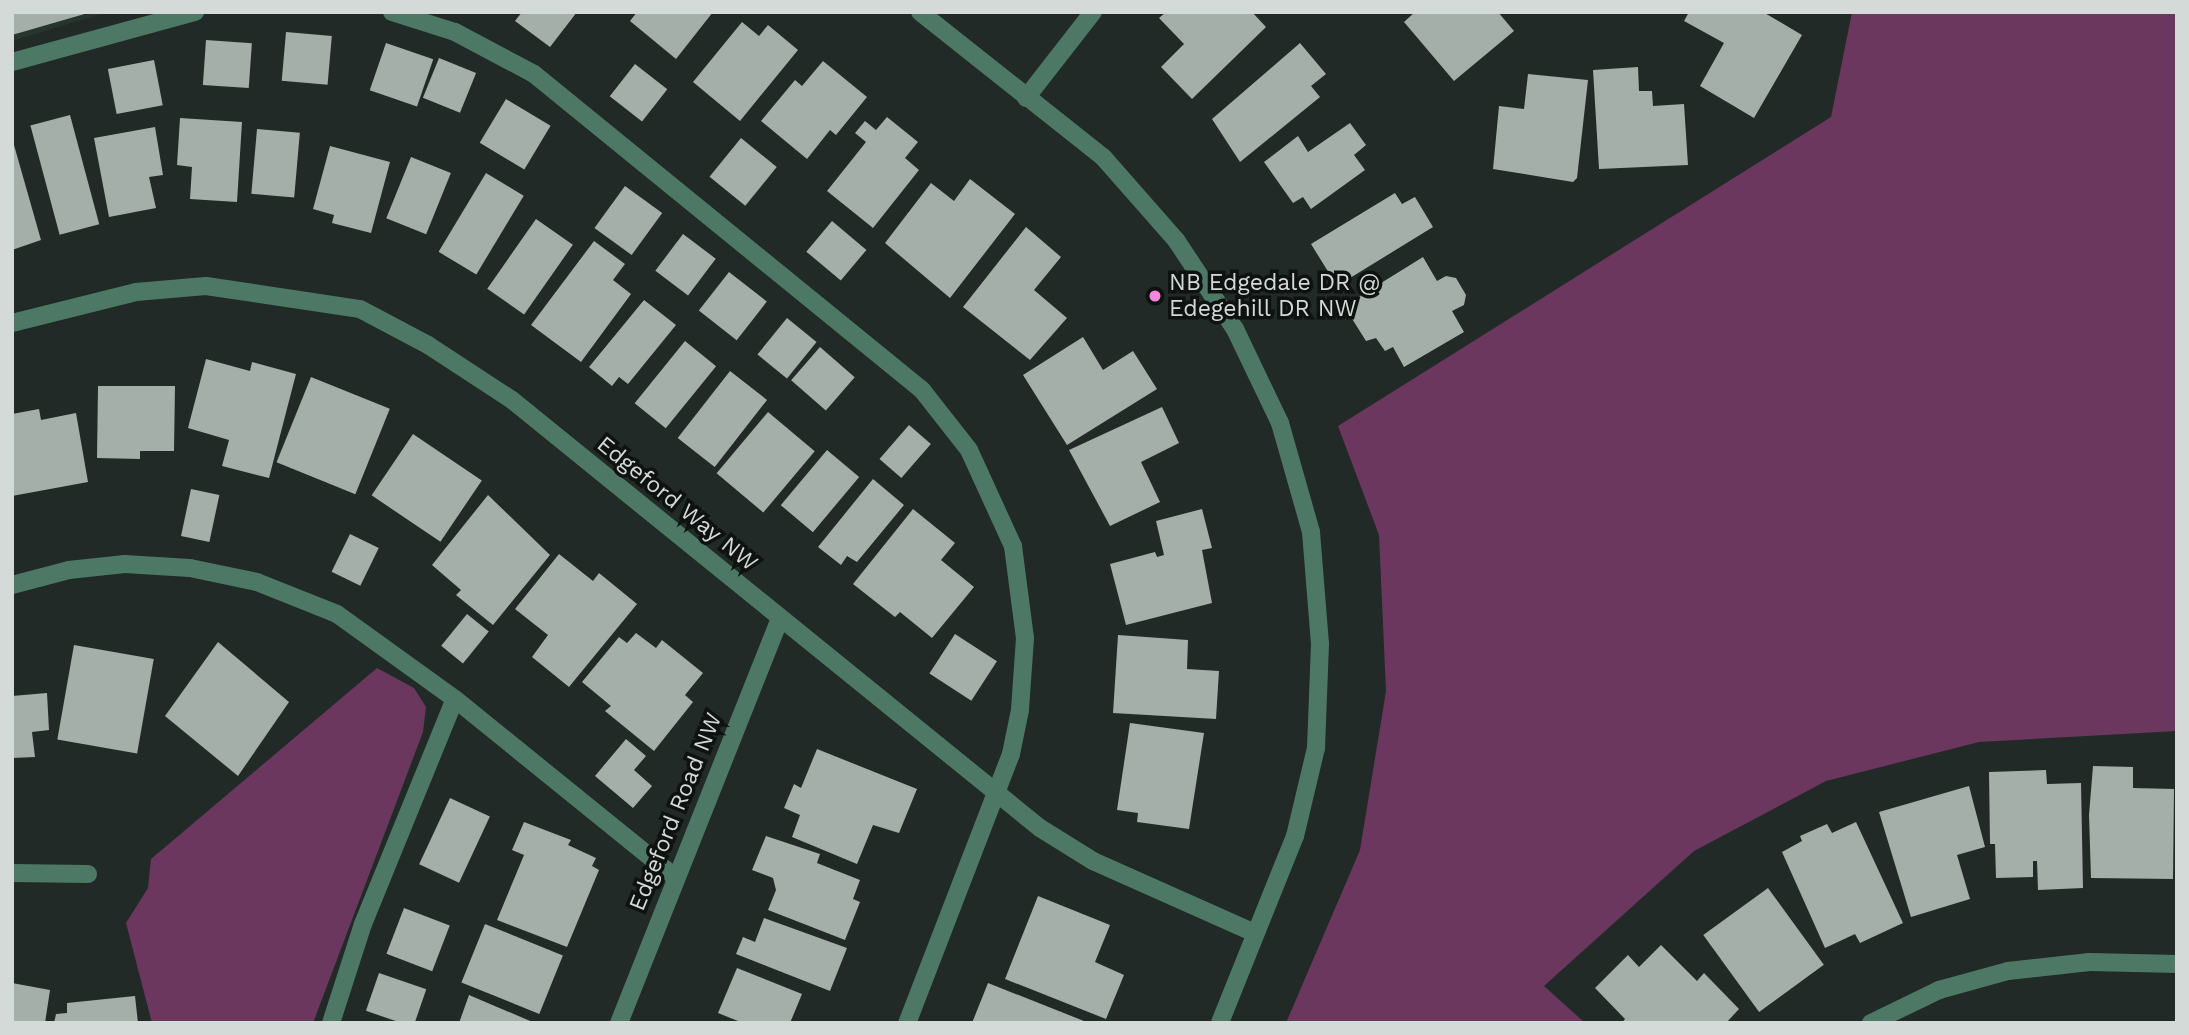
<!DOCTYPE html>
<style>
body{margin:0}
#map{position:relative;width:2189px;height:1035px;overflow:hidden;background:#212a26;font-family:"Work Sans",sans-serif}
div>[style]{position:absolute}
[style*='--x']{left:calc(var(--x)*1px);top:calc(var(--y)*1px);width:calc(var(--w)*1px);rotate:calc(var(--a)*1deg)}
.built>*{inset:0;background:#26352e}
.green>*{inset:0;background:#6b375e}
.building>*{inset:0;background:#a4afaa;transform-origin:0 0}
.minor>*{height:18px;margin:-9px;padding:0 9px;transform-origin:9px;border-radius:9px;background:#4d7866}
.dots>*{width:19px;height:19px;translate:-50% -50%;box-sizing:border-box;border:4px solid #0e1210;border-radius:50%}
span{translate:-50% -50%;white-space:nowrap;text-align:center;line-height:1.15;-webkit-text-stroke:7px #0e1210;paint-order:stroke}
.poi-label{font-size:23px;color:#d4dad7}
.left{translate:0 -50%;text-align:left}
.street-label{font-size:23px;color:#d4dad7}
.frame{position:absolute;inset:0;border:14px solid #d4dad7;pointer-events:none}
</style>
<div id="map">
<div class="built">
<div style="clip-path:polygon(12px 12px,108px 12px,12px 41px)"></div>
</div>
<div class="green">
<div style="clip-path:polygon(1852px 12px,2177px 12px,2177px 731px,1979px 742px,1826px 781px,1694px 851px,1544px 986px,1585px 1023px,1286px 1023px,1360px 850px,1386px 691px,1379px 535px,1338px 426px,1831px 117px)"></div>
<div style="clip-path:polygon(377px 668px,414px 688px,426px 707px,423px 732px,313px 1023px,152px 1023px,126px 923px,148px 888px,151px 859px)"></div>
</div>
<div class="building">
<div style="clip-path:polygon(12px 12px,88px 12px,88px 13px,12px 35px)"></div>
<div style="clip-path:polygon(522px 12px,577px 12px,550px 47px,515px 21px)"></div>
<div style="clip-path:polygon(637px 12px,713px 12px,676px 59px,630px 21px)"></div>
<div style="clip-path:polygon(1166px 12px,1252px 12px,1266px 27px,1192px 99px,1161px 67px,1184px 44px,1159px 18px)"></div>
<div style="clip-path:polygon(1415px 12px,1498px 12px,1514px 31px,1454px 81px,1404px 22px)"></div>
<div style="clip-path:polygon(1689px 12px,1763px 12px,1802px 35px,1754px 118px,1700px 86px,1724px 43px,1684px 21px)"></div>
<div style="clip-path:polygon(742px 22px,759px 36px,768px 25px,798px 50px,740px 121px,693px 82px)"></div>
<div style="left:286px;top:32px;width:46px;height:49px;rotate:5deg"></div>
<div style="left:206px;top:40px;width:46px;height:45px;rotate:4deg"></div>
<div style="left:386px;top:43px;width:50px;height:50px;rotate:19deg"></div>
<div style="clip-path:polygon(1300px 43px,1326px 74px,1311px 86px,1320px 97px,1240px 162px,1212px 119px)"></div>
<div style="left:439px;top:58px;width:40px;height:43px;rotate:22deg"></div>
<div style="left:154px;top:60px;width:46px;height:47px;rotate:79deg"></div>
<div style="clip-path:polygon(823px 61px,867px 97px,836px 135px,830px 130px,807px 159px,761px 121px,795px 80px,802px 86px)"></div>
<div style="left:635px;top:64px;width:41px;height:41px;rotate:38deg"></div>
<div style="clip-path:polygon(1638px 67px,1639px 91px,1652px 91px,1653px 106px,1684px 104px,1688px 165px,1599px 169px,1593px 70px)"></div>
<div style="clip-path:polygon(1528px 74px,1588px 80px,1577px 178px,1573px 182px,1493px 169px,1499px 106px,1524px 109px)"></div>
<div style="left:506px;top:99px;width:52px;height:51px;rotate:31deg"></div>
<div style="left:70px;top:115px;width:113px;height:41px;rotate:75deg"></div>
<div style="clip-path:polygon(887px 117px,918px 142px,905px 158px,919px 170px,873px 228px,827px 191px,866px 142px,855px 133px,865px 121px,876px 130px)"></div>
<div style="clip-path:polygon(180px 118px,242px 122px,237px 202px,190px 199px,192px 167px,177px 165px)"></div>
<div style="clip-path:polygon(1350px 123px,1366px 145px,1354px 155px,1365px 170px,1311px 209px,1303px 197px,1293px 203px,1264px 162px,1298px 136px,1308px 152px)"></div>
<div style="clip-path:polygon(155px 127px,163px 175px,149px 177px,156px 208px,109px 217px,94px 138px)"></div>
<div style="left:257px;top:129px;width:43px;height:65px;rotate:5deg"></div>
<div style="clip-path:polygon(12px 138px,41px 240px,12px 250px)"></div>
<div style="left:741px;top:138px;width:46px;height:50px;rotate:39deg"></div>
<div style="clip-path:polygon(330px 146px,390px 162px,371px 233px,332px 223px,334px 215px,313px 209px)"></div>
<div style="left:411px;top:157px;width:43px;height:66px;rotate:22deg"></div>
<div style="left:486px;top:173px;width:44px;height:92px;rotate:31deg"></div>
<div style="clip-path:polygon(970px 179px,1015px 214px,950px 298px,885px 243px,931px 183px,954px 201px)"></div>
<div style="left:625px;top:186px;width:46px;height:52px;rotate:36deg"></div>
<div style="clip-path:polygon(1395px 193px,1402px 204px,1415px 197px,1433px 227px,1337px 286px,1311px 244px)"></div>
<div style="left:536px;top:219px;width:45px;height:85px;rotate:35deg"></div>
<div style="left:832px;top:221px;width:45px;height:40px;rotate:40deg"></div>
<div style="clip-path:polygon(1026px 227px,1061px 257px,1034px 290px,1067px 318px,1030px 360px,963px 307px)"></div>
<div style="left:683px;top:234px;width:41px;height:46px;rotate:37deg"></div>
<div style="clip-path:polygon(594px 241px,625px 264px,613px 280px,631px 294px,581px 362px,531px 325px)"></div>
<div style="clip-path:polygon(1423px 257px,1437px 281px,1446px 276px,1456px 278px,1466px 295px,1464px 305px,1452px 311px,1464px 332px,1404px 367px,1393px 347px,1385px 351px,1376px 338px,1366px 341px,1344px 306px)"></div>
<div style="left:729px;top:272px;width:48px;height:49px;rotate:38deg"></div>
<div style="clip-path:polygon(644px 300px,676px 325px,628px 384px,619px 377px,612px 386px,589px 367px)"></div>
<div style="left:787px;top:318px;width:38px;height:47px;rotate:39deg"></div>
<div style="clip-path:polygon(1083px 337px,1103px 370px,1133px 351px,1157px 389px,1067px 445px,1023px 375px)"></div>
<div style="left:685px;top:341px;width:40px;height:80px;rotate:39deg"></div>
<div style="left:820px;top:347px;width:46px;height:44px;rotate:41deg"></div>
<div style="clip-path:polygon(206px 359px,250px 371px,252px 362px,296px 374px,269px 478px,222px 466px,229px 440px,188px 428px)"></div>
<div style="left:730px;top:371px;width:47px;height:85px;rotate:38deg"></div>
<div style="left:311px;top:377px;width:85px;height:92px;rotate:22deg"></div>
<div style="clip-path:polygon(98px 386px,175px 386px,174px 451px,140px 451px,140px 459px,97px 458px)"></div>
<div style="clip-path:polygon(1162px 407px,1179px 443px,1141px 462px,1160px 502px,1110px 526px,1069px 450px)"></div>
<div style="clip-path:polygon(39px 409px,41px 420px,76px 413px,88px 482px,12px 496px,12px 414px)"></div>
<div style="left:768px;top:412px;width:61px;height:80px;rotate:40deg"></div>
<div style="left:909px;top:425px;width:29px;height:45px;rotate:41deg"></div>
<div style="left:413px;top:434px;width:83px;height:74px;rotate:34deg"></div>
<div style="left:827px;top:450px;width:42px;height:72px;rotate:40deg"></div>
<div style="clip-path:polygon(873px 479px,904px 505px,857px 562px,847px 556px,841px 565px,818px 547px)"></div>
<div style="left:191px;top:489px;width:29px;height:48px;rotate:12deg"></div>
<div style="clip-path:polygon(488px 495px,550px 555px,493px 625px,456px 595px,461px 590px,432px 565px)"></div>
<div style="clip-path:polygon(913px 509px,955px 543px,941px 560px,974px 587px,932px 638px,900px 612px,895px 617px,853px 584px)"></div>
<div style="clip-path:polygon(1202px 509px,1212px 548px,1202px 550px,1212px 603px,1126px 625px,1110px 564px,1155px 552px,1157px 557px,1164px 555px,1156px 521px)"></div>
<div style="left:350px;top:534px;width:32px;height:42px;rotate:26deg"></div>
<div style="clip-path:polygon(559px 554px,593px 581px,599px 573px,637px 604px,569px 687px,532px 657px,548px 635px,515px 609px)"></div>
<div style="left:467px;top:614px;width:28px;height:41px;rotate:39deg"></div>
<div style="clip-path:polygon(636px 633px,656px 648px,662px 640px,703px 673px,685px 695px,693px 702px,654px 751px,605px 711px,611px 706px,582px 682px,619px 637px,627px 643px)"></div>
<div style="left:955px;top:634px;width:50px;height:47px;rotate:33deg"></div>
<div style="clip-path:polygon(1118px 635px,1188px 640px,1187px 669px,1219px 671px,1216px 719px,1113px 713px)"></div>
<div style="clip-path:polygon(218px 642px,289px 702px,238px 776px,165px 716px)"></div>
<div style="left:74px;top:645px;width:81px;height:96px;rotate:10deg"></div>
<div style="clip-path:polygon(47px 693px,49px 730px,32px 732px,35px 757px,12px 758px,12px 696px)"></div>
<div style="clip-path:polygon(1130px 723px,1204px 733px,1189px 829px,1137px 822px,1138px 813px,1117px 810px)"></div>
<div style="clip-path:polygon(626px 739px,646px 756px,634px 770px,652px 786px,633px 808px,595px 776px)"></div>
<div style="clip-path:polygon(817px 749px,917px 789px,899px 833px,873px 825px,857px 864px,792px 837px,800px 815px,784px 808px,794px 784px,801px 788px)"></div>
<div style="clip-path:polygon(2093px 766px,2133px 767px,2133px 788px,2174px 789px,2173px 879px,2091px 878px,2089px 815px)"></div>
<div style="clip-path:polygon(2046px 770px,2047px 784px,2081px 783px,2083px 888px,2038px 890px,2037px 861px,2033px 861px,2033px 877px,1996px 878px,1995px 844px,1990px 844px,1989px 772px)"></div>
<div style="clip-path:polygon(1969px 786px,1985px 847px,1957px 855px,1970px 899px,1911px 917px,1879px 812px)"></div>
<div style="left:450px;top:798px;width:44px;height:73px;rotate:25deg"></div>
<div style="clip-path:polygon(524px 822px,571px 840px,568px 845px,596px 858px,592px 866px,599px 870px,567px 947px,497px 920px,524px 855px,512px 850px)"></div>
<div style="clip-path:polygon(1856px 822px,1903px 923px,1860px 943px,1855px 934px,1825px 948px,1782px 852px,1802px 841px,1800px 836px,1827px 824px,1832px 833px)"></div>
<div style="clip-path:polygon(766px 836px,820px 854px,817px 863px,860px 880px,853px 899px,860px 902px,845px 940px,768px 910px,776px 890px,773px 878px,752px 870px)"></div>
<div style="left:1768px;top:888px;width:95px;height:80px;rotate:54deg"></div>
<div style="clip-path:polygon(1038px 896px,1110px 925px,1095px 962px,1124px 975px,1106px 1019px,1005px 979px)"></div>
<div style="left:404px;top:908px;width:49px;height:49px;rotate:21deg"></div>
<div style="clip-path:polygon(764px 918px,847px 948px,830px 991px,736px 954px,743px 937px,755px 942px)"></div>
<div style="left:485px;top:924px;width:84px;height:63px;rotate:22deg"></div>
<div style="clip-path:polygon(1661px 945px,1697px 981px,1704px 973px,1739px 1009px,1726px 1023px,1622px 1023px,1625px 1019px,1595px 988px,1628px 955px,1639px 967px)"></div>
<div style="clip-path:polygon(737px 968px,802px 994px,790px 1023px,743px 1023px,718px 1013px)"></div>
<div style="left:379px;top:973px;width:50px;height:40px;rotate:19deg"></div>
<div style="clip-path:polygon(12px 983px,50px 990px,45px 1023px,12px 1023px)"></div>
<div style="clip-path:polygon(988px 983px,1089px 1023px,972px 1023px)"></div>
<div style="clip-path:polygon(469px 995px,535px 1023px,459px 1023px)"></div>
<div style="clip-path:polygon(135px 996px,138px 1023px,54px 1023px,56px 1014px,67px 1013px,67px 1003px)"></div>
</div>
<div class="minor">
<div style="--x:392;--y:12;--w:66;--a:17.6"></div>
<div style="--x:455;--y:32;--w:89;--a:28"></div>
<div style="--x:534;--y:74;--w:500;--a:39.16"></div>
<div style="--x:922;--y:390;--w:76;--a:51.9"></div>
<div style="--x:969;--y:450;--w:106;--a:65.4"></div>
<div style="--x:1013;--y:546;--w:93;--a:82.6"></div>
<div style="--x:1025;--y:638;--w:72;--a:94"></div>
<div style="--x:1020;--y:710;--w:45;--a:101.6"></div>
<div style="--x:1011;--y:754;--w:288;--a:111.1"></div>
<div style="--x:920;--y:12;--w:233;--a:38.4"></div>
<div style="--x:1103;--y:157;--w:111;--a:48.7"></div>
<div style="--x:1176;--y:240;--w:107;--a:56.5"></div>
<div style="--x:1235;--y:329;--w:104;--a:64.4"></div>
<div style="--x:1280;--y:423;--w:113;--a:74.1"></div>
<div style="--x:1311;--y:532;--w:112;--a:85.4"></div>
<div style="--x:1320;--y:644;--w:104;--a:92.2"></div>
<div style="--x:1316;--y:748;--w:90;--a:103.4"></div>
<div style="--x:1295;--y:836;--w:201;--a:111.9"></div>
<div style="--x:12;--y:62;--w:190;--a:-15.3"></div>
<div style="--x:1026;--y:98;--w:109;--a:-52.1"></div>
<div style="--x:12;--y:323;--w:128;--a:-14"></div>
<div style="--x:136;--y:292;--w:70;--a:-4.9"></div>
<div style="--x:206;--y:286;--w:156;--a:8.5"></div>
<div style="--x:360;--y:309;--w:77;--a:27.9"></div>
<div style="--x:428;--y:345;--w:100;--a:33.2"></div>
<div style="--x:512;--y:400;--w:680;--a:39.03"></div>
<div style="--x:1040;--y:828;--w:62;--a:31.9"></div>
<div style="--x:1093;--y:861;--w:177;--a:24"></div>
<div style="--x:12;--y:585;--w:59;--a:-14.7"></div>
<div style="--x:69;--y:570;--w:56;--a:-6.1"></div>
<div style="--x:125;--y:564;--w:65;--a:3.5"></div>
<div style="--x:190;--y:568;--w:68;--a:11.8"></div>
<div style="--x:257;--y:582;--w:86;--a:21.8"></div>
<div style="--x:337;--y:614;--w:145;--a:35.8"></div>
<div style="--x:455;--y:699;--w:283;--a:39"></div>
<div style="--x:12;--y:873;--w:76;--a:0.8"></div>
<div style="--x:331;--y:1023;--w:104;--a:-72.1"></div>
<div style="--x:363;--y:924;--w:243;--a:-67.8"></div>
<div style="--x:619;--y:1023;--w:435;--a:-68.3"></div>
<div style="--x:1871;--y:1023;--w:76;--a:-25.9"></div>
<div style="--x:1939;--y:990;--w:72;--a:-15.4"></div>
<div style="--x:2008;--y:971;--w:82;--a:-6.3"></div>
<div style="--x:2090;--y:962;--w:87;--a:1.3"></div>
</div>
<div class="dots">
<div style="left:1155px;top:296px;background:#fe86e1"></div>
</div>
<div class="poi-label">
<span class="left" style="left:1169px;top:296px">NB Edgedale DR @<br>Edegehill DR NW</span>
</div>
<div class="street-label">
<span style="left:677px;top:504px;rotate:39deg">Edgeford Way NW</span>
<span style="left:676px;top:812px;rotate:-68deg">Edgeford Road NW</span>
</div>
<div class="frame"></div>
</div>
